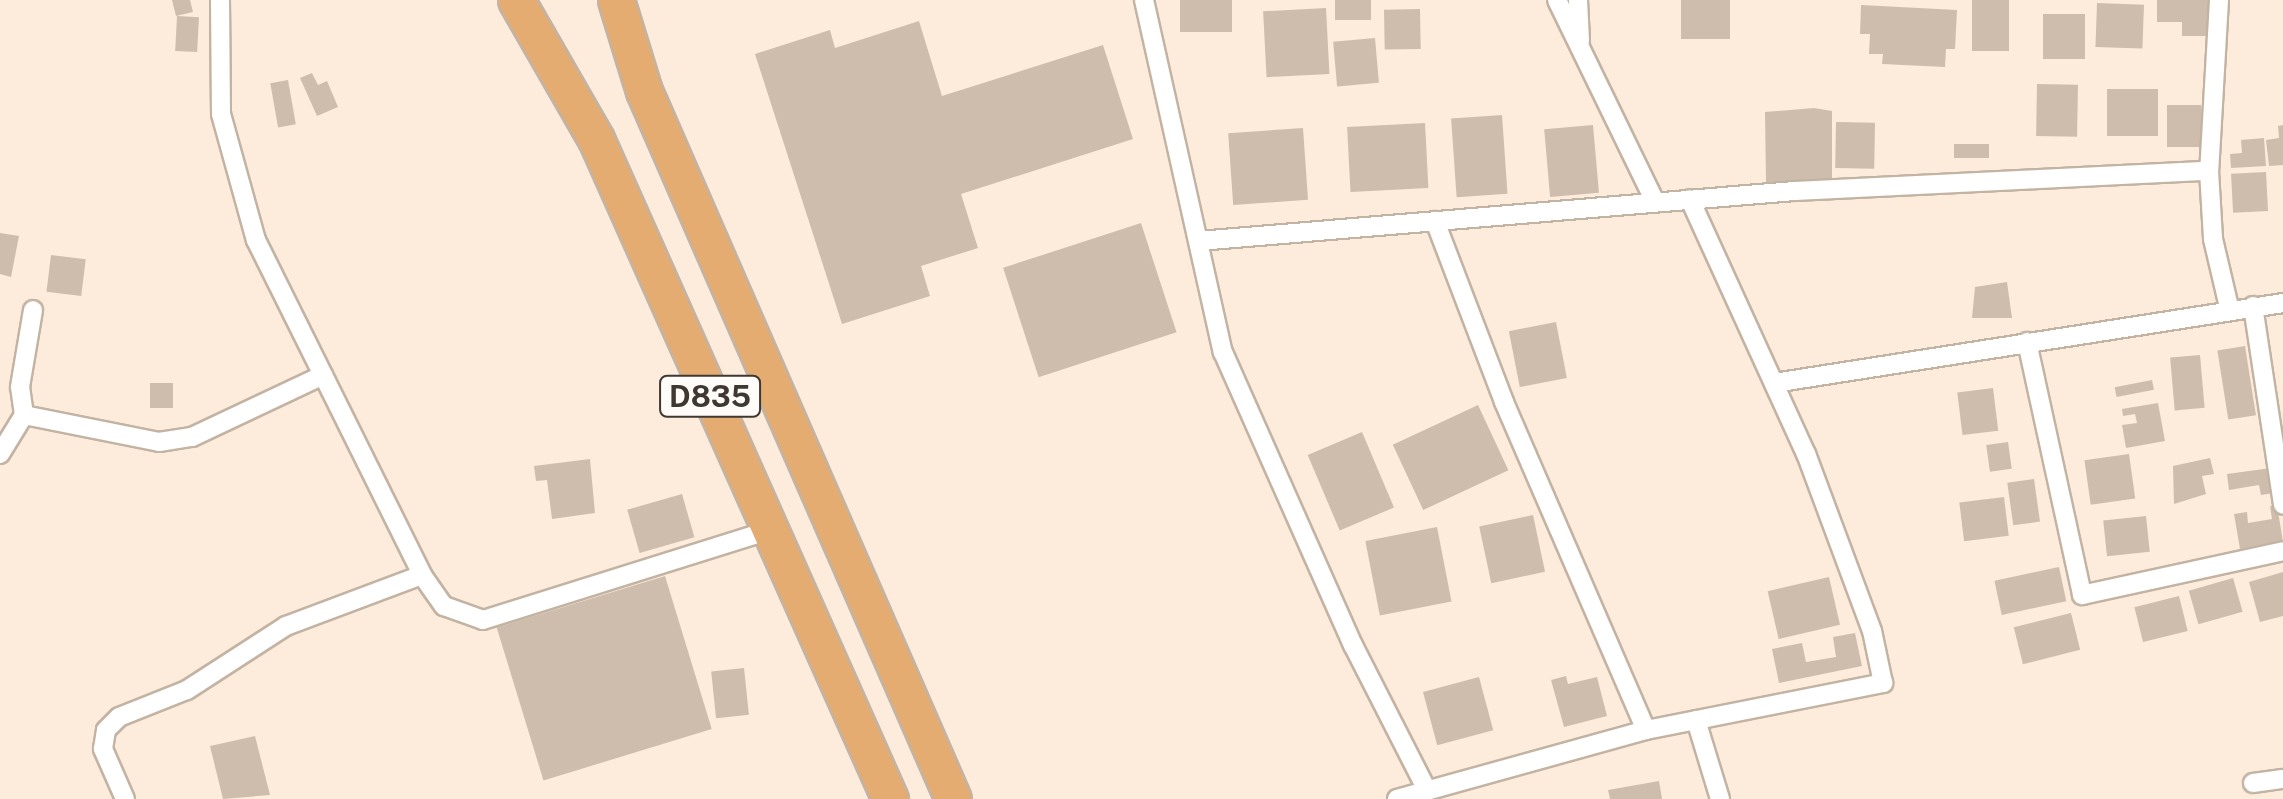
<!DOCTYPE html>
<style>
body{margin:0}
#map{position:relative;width:2283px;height:799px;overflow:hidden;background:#fdecdb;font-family:"Public Sans",sans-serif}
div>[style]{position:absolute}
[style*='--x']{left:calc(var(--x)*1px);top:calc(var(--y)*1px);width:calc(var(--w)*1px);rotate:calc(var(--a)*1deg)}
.building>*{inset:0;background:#cebdad;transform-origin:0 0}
.roads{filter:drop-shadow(2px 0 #c3b3a3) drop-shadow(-2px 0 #c3b3a3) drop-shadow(0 2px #c3b3a3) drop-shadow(0 -2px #c3b3a3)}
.street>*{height:18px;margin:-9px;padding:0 9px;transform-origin:9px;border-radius:9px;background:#fff}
.highway>*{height:35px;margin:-17.5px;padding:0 17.5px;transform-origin:17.5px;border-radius:17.5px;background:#e5ac71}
span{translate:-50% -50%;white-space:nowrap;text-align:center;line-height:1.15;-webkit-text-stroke:8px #fffbf8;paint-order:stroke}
.shield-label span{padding:2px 8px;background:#fffbf8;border:2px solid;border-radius:8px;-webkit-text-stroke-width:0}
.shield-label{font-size:30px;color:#3f3831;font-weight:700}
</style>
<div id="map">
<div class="building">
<div style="clip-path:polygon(172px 0,190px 0,193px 12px,176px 16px)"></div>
<div style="left:1180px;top:0;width:52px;height:32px"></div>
<div style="left:1335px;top:0;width:36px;height:20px"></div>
<div style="left:1681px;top:0;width:49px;height:39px"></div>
<div style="left:1972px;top:0;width:37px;height:51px"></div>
<div style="clip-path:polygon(2157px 0,2210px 0,2210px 36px,2182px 36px,2182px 22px,2157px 22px)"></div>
<div style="left:2097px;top:3px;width:47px;height:44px;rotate:2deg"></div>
<div style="clip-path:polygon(1861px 5px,1957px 10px,1955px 49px,1946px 49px,1945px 67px,1882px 64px,1883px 54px,1869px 54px,1870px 34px,1860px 34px)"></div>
<div style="left:1326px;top:8px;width:66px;height:63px;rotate:87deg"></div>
<div style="left:1420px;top:9px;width:40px;height:36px;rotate:89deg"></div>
<div style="left:2043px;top:14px;width:42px;height:45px"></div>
<div style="left:177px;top:16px;width:22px;height:35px;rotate:3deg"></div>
<div style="clip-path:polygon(919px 21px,942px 96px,1103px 45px,1133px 139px,961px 194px,978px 248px,921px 266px,930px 296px,842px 324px,755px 54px,830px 30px,835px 48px)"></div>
<div style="left:1375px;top:38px;width:45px;height:42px;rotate:85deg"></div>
<div style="clip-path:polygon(312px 73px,318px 85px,327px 81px,338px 107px,317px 116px,300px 78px)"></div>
<div style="left:288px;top:80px;width:45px;height:18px;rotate:80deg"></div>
<div style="left:2037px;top:84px;width:41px;height:52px;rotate:1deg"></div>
<div style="left:2107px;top:89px;width:51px;height:47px"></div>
<div style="left:2167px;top:105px;width:34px;height:42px"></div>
<div style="clip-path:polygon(1814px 108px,1832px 111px,1832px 182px,1766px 182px,1765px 112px)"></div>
<div style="left:1502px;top:115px;width:79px;height:51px;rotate:86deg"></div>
<div style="left:1836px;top:122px;width:39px;height:46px;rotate:1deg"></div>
<div style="left:1425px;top:123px;width:65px;height:78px;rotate:87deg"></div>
<div style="left:1593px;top:125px;width:68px;height:49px;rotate:85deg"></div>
<div style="clip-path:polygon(2283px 125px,2283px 165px,2269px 166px,2266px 140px,2279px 138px,2278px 126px)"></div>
<div style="left:1303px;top:128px;width:72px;height:75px;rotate:86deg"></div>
<div style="clip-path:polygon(2264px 138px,2266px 166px,2231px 168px,2230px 154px,2242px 153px,2241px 140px)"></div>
<div style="left:1954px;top:144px;width:35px;height:14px"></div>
<div style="left:2266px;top:172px;width:39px;height:35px;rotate:87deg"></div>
<div style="left:1141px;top:223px;width:115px;height:145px;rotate:72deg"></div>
<div style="clip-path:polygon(0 233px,19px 236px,11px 277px,0 274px)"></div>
<div style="left:51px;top:255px;width:35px;height:37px;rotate:7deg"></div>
<div style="clip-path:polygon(2007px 282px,2012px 318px,1972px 318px,1975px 287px)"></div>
<div style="left:1556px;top:322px;width:57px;height:48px;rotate:79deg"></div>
<div style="left:2245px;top:346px;width:70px;height:28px;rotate:81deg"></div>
<div style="left:2200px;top:355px;width:53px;height:30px;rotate:85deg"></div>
<div style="left:2152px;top:380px;width:10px;height:38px;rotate:79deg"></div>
<div style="left:150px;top:383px;width:23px;height:25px"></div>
<div style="left:1993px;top:388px;width:43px;height:36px;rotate:83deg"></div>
<div style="clip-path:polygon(2158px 403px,2165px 441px,2126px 448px,2122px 425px,2137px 423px,2135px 414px,2123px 416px,2122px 409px)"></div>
<div style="left:1478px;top:405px;width:72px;height:94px;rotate:65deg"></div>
<div style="left:1362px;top:432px;width:82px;height:59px;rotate:67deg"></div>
<div style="left:2008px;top:442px;width:27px;height:22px;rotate:82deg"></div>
<div style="left:2129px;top:454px;width:45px;height:45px;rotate:82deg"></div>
<div style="clip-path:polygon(2210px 458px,2214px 474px,2202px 476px,2206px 494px,2174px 504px,2173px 466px)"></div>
<div style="clip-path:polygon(590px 459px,595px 513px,552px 519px,547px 480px,536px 481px,534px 466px)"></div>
<div style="clip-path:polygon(2271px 468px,2274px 493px,2261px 495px,2259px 485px,2229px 490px,2227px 474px)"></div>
<div style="left:2034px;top:479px;width:43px;height:27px;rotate:82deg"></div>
<div style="left:682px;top:494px;width:45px;height:57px;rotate:74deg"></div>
<div style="left:2004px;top:497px;width:39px;height:45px;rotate:83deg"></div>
<div style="clip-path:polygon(2277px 505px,2283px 542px,2240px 549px,2234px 514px,2247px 512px,2248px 523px,2272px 519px,2270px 506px)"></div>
<div style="left:1533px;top:515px;width:58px;height:55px;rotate:78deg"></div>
<div style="left:2146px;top:516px;width:36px;height:43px;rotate:84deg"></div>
<div style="left:1437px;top:527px;width:76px;height:73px;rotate:79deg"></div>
<div style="left:2059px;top:567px;width:35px;height:66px;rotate:78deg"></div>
<div style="clip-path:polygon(2283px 572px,2283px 616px,2260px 622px,2249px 582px)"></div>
<div style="left:665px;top:576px;width:160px;height:176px;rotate:73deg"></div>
<div style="left:1829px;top:577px;width:49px;height:63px;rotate:77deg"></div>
<div style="left:2233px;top:578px;width:35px;height:46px;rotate:74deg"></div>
<div style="left:2179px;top:596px;width:36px;height:46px;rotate:76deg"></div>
<div style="left:2071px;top:613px;width:38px;height:59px;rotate:76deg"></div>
<div style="clip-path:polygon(1855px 633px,1862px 666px,1779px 683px,1772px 649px,1802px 643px,1806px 662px,1836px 657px,1833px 637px)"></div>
<div style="left:744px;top:668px;width:47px;height:33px;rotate:84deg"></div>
<div style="clip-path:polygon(1566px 676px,1568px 684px,1597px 677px,1607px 716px,1564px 727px,1551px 680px)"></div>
<div style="left:1479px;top:677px;width:55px;height:58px;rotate:75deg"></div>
<div style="clip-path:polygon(255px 736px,270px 795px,223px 799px,210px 746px)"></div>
<div style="clip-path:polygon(1659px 781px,1662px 799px,1610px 799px,1608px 790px)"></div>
</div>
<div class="roads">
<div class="street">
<div style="--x:220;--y:0;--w:114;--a:89.5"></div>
<div style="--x:221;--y:114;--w:131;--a:74.5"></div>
<div style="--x:256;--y:240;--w:374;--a:63.6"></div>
<div style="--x:422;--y:575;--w:38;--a:55"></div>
<div style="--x:444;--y:606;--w:41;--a:19.7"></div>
<div style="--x:483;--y:620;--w:301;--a:-17.4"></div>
<div style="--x:1144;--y:0;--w:361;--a:77.4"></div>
<div style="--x:1223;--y:352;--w:321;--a:66.1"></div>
<div style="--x:1353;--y:645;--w:163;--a:63"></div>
<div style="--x:1557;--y:0;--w:225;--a:64.1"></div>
<div style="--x:1578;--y:0;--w:41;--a:87.2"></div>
<div style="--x:2219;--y:0;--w:171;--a:93.3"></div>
<div style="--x:2209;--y:171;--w:68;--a:86.6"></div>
<div style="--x:2213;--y:239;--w:70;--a:76.8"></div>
<div style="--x:1435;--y:221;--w:194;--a:69.1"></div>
<div style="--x:1504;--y:402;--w:357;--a:66.6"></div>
<div style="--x:1199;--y:241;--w:597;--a:-4.8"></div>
<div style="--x:1794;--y:191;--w:415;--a:-2.8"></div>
<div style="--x:2253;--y:306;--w:201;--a:81.4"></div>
<div style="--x:2027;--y:342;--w:259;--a:77.7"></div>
<div style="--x:2082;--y:595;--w:206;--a:-12.3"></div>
<div style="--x:1774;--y:383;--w:515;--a:-8.93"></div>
<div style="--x:24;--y:415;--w:138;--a:11.3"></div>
<div style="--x:159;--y:442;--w:33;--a:-9"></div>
<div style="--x:192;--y:437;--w:145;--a:-25.3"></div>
<div style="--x:0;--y:454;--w:46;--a:-58.4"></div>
<div style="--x:24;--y:415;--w:28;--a:-98"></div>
<div style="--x:20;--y:387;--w:78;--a:-80.4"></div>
<div style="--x:1696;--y:720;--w:83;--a:73.1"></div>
<div style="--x:2253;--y:783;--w:30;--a:-8"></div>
<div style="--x:125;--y:799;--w:55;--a:-113.7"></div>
<div style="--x:103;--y:749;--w:19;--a:-81"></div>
<div style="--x:106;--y:730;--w:18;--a:-45"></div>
<div style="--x:119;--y:717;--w:73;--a:-21.7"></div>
<div style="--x:187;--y:690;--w:118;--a:-32.9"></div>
<div style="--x:286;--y:626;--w:145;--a:-20.6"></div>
<div style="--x:1397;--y:799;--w:258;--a:-15.5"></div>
<div style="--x:1646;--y:730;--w:242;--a:-11.2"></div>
<div style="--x:1883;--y:683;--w:53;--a:-101.9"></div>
<div style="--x:1872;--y:631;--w:189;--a:-110.4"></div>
<div style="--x:1806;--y:454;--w:280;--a:-114.5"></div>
</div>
<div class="highway">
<div style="--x:516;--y:0;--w:160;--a:60.1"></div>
<div style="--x:596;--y:139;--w:723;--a:65.99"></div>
<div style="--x:616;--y:0;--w:95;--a:72.9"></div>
<div style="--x:644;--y:91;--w:772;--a:66.42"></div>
</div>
</div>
<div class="shield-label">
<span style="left:710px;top:396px">D835</span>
</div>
</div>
